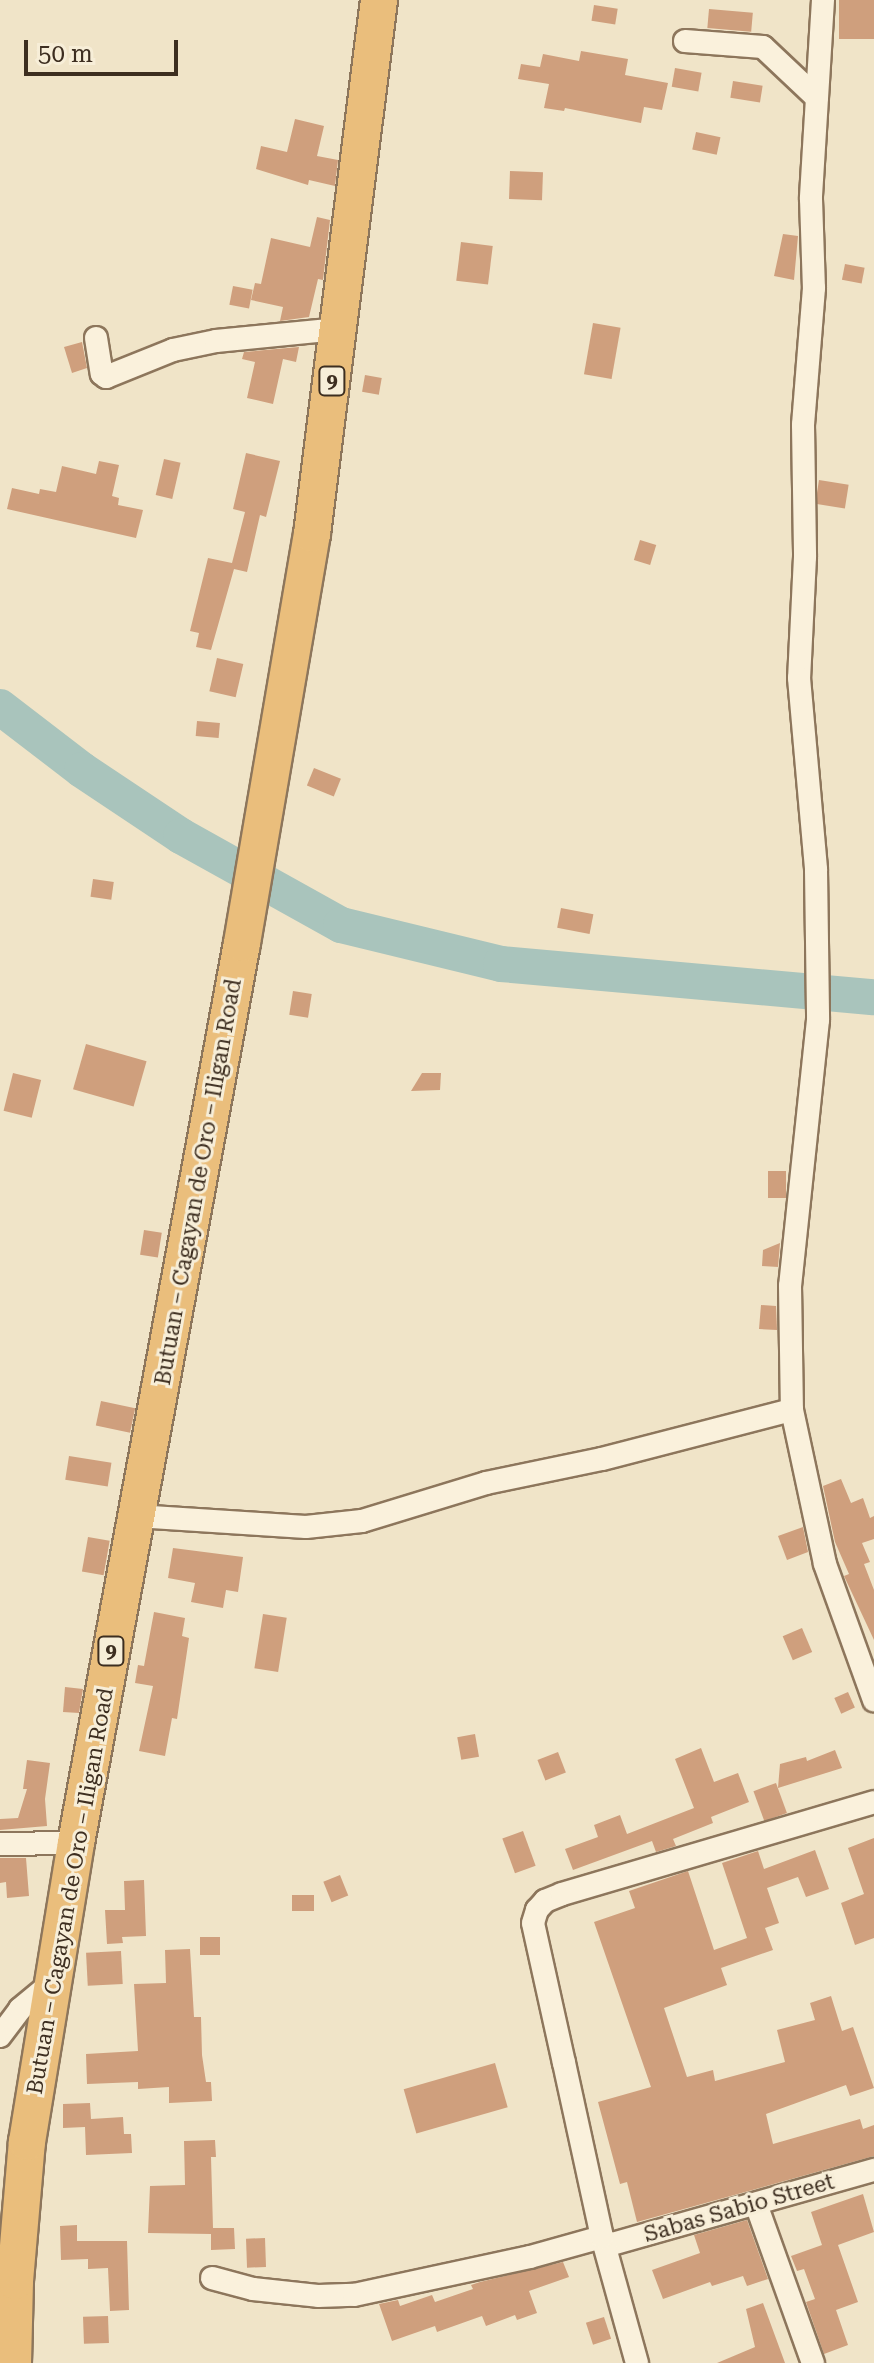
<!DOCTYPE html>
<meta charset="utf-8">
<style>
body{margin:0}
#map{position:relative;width:874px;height:2363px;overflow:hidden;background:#f0e4c8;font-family:"Roboto Serif",serif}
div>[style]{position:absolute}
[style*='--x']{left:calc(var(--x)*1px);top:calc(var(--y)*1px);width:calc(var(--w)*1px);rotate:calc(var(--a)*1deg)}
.river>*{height:36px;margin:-18px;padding:0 18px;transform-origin:18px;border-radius:18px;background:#a9c4bc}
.building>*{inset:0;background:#cf9f7d;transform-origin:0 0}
.roads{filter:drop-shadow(2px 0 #8d765c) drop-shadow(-2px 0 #8d765c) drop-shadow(0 2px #8d765c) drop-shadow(0 -2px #8d765c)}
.minor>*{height:22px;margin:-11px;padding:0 11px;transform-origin:11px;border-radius:11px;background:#faf1dc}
.trunk>*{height:36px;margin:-18px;padding:0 18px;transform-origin:18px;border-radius:18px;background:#eabe7c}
span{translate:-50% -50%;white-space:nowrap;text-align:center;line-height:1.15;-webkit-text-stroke:6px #f7eed8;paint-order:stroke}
.shield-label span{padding:2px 6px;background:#f7eed8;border:2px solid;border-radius:6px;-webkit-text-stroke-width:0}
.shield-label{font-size:20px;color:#3d2e20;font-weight:700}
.street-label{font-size:22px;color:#3d2e20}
.scale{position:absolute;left:24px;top:40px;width:154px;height:36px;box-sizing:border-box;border:4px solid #3d2e20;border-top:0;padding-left:10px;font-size:24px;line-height:28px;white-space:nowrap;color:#3d2e20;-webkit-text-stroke:6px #f7eed8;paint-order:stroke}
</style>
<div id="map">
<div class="river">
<div style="--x:0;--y:707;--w:103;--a:37.5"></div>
<div style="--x:82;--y:770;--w:119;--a:33.7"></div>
<div style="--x:181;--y:836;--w:183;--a:29.1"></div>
<div style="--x:341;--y:925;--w:165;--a:13.7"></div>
<div style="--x:501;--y:964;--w:374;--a:5.1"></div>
</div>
<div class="building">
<div style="left:839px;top:0;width:35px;height:39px"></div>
<div style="left:594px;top:5px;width:24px;height:16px;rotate:9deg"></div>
<div style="left:709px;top:9px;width:44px;height:19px;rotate:5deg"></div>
<div style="clip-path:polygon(581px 51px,628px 59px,625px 75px,668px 83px,662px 110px,644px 107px,641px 123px,565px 108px,564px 111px,544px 108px,549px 84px,518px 79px,521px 64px,540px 67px,543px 54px,579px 61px)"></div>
<div style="left:675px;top:68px;width:27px;height:19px;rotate:10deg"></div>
<div style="left:733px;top:81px;width:30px;height:17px;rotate:9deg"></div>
<div style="clip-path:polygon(295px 119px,324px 126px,317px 156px,338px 160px,335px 186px,309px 180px,308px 185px,256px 169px,261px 146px,287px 152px)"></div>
<div style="left:696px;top:132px;width:25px;height:18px;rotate:12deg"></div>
<div style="left:510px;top:171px;width:33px;height:28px;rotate:2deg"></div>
<div style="clip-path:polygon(317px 217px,330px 220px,323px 280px,318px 279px,309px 317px,280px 321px,283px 307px,251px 300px,255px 283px,261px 284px,271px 238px,310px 247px)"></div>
<div style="clip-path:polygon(783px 234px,798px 236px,794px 280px,774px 276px)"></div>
<div style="left:461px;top:242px;width:32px;height:39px;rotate:7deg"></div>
<div style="left:845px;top:264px;width:20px;height:16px;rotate:11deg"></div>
<div style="left:233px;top:286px;width:20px;height:19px;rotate:11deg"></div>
<div style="left:593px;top:323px;width:28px;height:52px;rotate:10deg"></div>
<div style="clip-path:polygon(82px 342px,87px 368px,72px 373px,64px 347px)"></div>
<div style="clip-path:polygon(299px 347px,296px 362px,283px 359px,273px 404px,247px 398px,255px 362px,242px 359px,244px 352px)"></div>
<div style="left:365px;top:375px;width:17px;height:17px;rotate:10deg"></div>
<div style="clip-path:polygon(246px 453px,280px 461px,266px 517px,260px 515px,247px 572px,234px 569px,211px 650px,196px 647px,199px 633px,190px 631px,208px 558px,232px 563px,245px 512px,233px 509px)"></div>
<div style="left:164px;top:459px;width:17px;height:37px;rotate:13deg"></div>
<div style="clip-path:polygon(99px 461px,119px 465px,112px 496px,119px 498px,118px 505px,143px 510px,136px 538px,7px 509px,12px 488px,39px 494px,40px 489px,56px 492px,62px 466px,96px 474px)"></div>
<div style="left:819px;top:480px;width:30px;height:24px;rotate:9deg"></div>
<div style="left:640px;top:540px;width:17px;height:21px;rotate:17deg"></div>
<div style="left:217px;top:658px;width:27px;height:34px;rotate:13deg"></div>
<div style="left:197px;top:721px;width:23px;height:15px;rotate:5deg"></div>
<div style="left:314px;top:768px;width:29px;height:19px;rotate:22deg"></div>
<div style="left:93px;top:879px;width:21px;height:18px;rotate:8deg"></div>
<div style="left:561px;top:908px;width:33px;height:20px;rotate:11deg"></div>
<div style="left:293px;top:991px;width:19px;height:24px;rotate:9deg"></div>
<div style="left:86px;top:1044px;width:63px;height:47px;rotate:16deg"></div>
<div style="left:13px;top:1073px;width:29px;height:39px;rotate:14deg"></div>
<div style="clip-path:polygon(422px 1073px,441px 1073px,440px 1090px,411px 1091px)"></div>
<div style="left:768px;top:1171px;width:18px;height:27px"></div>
<div style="left:144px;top:1230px;width:18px;height:25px;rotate:9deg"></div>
<div style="clip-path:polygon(780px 1243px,778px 1267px,762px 1266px,763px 1250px)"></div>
<div style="clip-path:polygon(761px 1305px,776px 1306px,777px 1330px,759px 1329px)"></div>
<div style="left:101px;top:1401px;width:35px;height:25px;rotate:12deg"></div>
<div style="left:69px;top:1456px;width:43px;height:24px;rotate:9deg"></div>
<div style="clip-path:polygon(841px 1479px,851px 1503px,863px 1498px,870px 1518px,874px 1516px,874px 1539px,862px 1543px,870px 1562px,864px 1564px,874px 1590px,874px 1640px,844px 1576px,849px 1574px,835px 1542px,823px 1486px)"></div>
<div style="clip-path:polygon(803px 1527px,808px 1552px,787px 1560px,778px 1536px)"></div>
<div style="left:88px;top:1537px;width:22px;height:35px;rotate:10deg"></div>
<div style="clip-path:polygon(173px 1548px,243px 1557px,238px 1592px,226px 1590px,223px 1608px,191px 1602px,195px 1583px,168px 1578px)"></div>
<div style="clip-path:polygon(154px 1612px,185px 1618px,182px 1636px,189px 1638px,177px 1719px,172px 1718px,165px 1756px,139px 1751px,153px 1686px,135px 1683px,138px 1665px,144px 1666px)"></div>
<div style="left:263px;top:1614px;width:24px;height:55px;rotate:9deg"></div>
<div style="left:802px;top:1628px;width:26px;height:21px;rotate:67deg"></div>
<div style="clip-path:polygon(65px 1687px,83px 1689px,79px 1713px,63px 1712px)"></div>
<div style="left:848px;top:1692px;width:17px;height:15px;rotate:66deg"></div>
<div style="left:475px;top:1734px;width:23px;height:18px;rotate:80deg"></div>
<div style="clip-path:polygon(701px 1748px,714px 1782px,738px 1773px,749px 1802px,711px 1817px,713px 1823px,673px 1839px,676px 1846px,656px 1852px,652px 1841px,573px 1870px,565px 1849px,598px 1837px,594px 1825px,620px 1815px,627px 1834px,694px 1808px,675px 1759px)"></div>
<div style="clip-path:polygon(835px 1750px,842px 1768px,778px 1788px,780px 1764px,806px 1757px,807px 1761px)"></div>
<div style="left:558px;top:1752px;width:22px;height:22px;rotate:69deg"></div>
<div style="clip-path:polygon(27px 1760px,50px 1763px,45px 1799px,47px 1826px,0 1830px,0 1819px,18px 1818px,27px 1789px,23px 1789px)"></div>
<div style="left:776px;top:1783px;width:32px;height:24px;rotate:70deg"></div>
<div style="left:523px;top:1831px;width:37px;height:22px;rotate:70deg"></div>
<div style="clip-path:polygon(874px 1838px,874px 1938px,855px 1945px,841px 1903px,864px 1894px,848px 1848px)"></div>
<div style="clip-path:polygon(815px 1850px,829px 1889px,806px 1897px,798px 1877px,767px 1888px,779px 1923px,765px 1928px,773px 1950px,721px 1968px,727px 1985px,664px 2008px,687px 2077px,713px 2070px,715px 2081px,785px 2062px,777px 2030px,815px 2020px,810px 2003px,831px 1996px,842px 2031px,853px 2027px,874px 2088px,850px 2096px,846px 2085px,766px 2114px,773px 2144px,860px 2119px,863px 2129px,874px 2125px,874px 2156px,637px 2222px,627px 2182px,620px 2184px,598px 2102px,651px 2087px,594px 1922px,635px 1908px,629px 1891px,688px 1871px,714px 1950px,747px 1938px,722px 1863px,758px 1851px,764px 1869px)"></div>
<div style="clip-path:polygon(0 1858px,26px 1858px,29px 1896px,7px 1898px,6px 1882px,0 1883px)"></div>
<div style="left:340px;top:1875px;width:22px;height:18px;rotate:68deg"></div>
<div style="clip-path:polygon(144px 1880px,146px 1936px,122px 1937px,123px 1943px,107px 1944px,105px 1910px,125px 1910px,124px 1881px)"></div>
<div style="left:314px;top:1895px;width:16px;height:22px;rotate:90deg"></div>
<div style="left:220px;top:1937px;width:18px;height:20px;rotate:90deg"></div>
<div style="clip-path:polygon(190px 1949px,194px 2017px,201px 2017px,202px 2055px,206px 2082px,211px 2082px,212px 2101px,169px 2103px,169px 2087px,138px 2089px,138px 2082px,87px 2084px,86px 2054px,138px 2051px,134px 1984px,166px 1983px,165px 1950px)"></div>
<div style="left:121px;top:1951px;width:33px;height:35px;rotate:87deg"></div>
<div style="left:495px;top:2063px;width:46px;height:95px;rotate:74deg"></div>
<div style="clip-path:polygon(90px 2103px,91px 2119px,123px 2117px,124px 2134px,131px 2134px,132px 2153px,86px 2155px,85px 2127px,63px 2128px,63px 2104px)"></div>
<div style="clip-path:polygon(215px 2140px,216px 2157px,211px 2157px,213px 2228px,234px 2228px,235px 2249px,211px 2250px,211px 2234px,148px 2233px,150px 2186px,185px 2185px,184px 2141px)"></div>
<div style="clip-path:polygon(863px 2194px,874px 2232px,838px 2245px,858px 2302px,836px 2310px,848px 2345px,824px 2354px,806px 2302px,815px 2299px,804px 2269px,797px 2271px,791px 2256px,822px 2245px,811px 2212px)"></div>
<div style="clip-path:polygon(747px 2220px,768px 2279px,747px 2286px,743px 2276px,712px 2286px,710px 2282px,663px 2299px,652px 2270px,700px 2253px,694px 2235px)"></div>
<div style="clip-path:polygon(77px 2225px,77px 2241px,127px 2241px,129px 2310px,110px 2311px,108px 2268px,88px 2269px,88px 2259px,61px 2260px,60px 2226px)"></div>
<div style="left:265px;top:2238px;width:29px;height:19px;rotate:88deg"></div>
<div style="clip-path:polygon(563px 2262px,569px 2277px,529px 2291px,537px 2313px,517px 2320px,515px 2315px,486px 2326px,482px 2316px,437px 2332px,435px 2326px,392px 2341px,379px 2304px,398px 2300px,400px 2306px,432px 2295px,435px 2302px,473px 2289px,471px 2285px,480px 2282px)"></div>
<div style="clip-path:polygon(763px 2303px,785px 2363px,717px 2363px,755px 2347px,746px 2309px)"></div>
<div style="left:108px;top:2316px;width:27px;height:25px;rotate:88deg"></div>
<div style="left:604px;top:2317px;width:23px;height:19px;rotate:72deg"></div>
</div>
<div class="roads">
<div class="minor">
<div style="--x:823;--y:0;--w:199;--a:93.5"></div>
<div style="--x:811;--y:199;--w:89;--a:88.1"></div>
<div style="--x:814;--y:288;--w:137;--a:94.6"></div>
<div style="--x:803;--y:425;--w:132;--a:89.1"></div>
<div style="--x:805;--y:557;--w:121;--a:92.8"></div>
<div style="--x:799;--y:678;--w:193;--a:84.9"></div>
<div style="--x:816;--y:870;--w:150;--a:89.2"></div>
<div style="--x:818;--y:1020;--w:267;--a:96"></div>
<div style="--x:790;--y:1286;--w:124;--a:89.1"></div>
<div style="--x:792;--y:1410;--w:157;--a:77.9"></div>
<div style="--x:825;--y:1564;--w:145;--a:70.2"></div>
<div style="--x:685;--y:41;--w:78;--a:4.4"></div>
<div style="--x:763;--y:47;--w:74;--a:43.4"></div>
<div style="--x:96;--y:338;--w:36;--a:81"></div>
<div style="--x:102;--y:374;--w:5;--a:37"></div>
<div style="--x:106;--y:377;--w:72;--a:-21.9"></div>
<div style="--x:173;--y:350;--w:44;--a:-11.8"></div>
<div style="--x:216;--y:341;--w:124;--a:-5.6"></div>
<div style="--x:136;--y:1516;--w:170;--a:3.7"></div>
<div style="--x:306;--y:1527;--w:56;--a:-6.1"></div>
<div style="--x:362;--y:1521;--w:130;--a:-17"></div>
<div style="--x:486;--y:1483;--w:118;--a:-11.7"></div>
<div style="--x:602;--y:1459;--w:196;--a:-14.5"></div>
<div style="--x:0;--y:1844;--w:76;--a:-0.8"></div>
<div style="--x:0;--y:2036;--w:34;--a:-53"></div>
<div style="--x:20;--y:2009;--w:44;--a:-39.5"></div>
<div style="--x:756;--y:2204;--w:169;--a:70.3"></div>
<div style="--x:605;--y:2246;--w:280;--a:-15.8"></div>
<div style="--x:212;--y:2278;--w:42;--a:15"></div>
<div style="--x:253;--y:2289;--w:65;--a:6.1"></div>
<div style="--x:318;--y:2296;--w:36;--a:-2"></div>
<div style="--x:354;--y:2295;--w:180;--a:-12.2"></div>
<div style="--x:530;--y:2257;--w:75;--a:-15.5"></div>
<div style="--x:637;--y:2363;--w:131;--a:-105.5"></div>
<div style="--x:602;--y:2237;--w:178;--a:-102.3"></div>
<div style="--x:564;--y:2063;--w:143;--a:-102.5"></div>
<div style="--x:533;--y:1923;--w:14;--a:-73"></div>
<div style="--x:537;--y:1910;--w:12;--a:-48"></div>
<div style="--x:545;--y:1901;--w:18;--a:-22"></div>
<div style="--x:562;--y:1894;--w:325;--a:-16.4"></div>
</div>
<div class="trunk">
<div style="--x:13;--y:2363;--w:82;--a:-88.6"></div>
<div style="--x:15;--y:2281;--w:140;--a:-85.1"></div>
<div style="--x:27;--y:2142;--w:303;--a:-80.7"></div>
<div style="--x:76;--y:1843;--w:915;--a:-79.55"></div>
<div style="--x:242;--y:943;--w:415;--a:-80.3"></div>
<div style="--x:312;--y:534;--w:538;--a:-82.85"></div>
</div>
</div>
<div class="shield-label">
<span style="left:332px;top:381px">9</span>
<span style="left:111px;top:1651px">9</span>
</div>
<div class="street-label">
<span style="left:198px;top:1182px;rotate:-80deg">Butuan – Cagayan de Oro – Iligan Road</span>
<span style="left:70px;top:1891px;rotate:-80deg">Butuan – Cagayan de Oro – Iligan Road</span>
<span style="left:739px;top:2208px;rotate:-16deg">Sabas Sabio Street</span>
</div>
<div class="scale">50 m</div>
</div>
